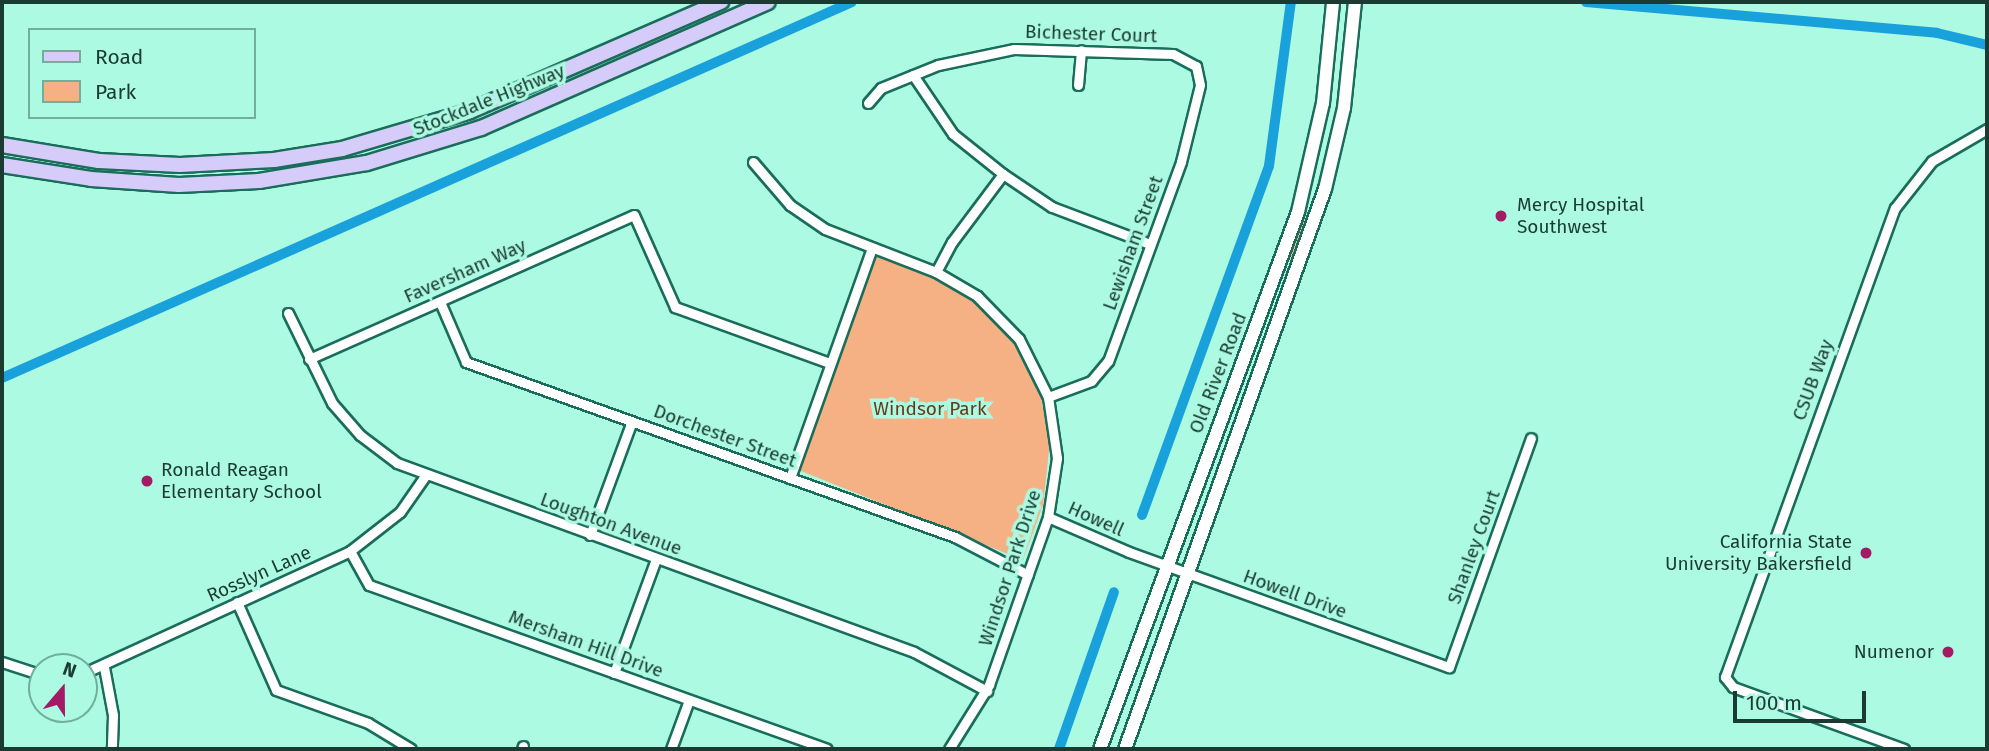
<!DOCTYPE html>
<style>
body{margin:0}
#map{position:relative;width:1989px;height:751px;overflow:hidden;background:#acfae2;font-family:"Fira Sans",sans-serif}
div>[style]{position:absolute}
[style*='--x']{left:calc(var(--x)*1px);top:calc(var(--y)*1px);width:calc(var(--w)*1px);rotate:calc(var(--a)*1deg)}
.green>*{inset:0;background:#f5b084}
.canal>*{height:10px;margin:-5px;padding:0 5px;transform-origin:5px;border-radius:5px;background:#18a1da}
.roads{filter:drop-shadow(2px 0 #1a6d5a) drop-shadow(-2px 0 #1a6d5a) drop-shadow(0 2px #1a6d5a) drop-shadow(0 -2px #1a6d5a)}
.street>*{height:9px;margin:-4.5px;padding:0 4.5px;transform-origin:4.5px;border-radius:4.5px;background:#fff}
.secondary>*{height:12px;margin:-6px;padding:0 6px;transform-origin:6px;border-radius:6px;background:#fff}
.primary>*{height:14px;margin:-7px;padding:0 7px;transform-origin:7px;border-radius:7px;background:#d6ccfa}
.dots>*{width:19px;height:19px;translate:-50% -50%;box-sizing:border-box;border:4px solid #acfae2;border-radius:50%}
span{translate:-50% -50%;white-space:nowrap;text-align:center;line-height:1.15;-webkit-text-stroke:7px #acfae2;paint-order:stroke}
.street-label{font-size:19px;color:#1b3b32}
.poi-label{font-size:19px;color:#1b3b32}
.left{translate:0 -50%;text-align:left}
.right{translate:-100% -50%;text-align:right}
.park-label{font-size:19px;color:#683a1a}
.frame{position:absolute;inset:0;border:4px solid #1b3b32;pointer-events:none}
.legend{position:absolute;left:28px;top:28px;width:228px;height:91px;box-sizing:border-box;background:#acfae2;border:2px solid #72ae9c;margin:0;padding:9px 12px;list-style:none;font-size:21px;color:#1b3b32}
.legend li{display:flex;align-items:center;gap:14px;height:35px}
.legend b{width:35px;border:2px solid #72ae9c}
.north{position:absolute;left:28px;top:653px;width:70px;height:70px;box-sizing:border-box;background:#acfae2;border:2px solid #72ae9c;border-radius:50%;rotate:20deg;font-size:19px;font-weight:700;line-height:28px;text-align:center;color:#1b3b32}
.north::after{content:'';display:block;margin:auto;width:24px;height:32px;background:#a31b65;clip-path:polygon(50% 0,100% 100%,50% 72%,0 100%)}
.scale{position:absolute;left:1733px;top:691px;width:133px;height:32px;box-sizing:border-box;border:4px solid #1b3b32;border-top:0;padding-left:9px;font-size:21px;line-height:24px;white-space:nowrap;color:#1b3b32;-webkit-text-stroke:5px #acfae2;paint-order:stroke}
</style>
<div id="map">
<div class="green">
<div style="clip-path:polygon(1308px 214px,1308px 216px,1289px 267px,1294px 237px)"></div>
<div style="clip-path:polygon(874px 254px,941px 279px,981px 307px,1015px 344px,1040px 394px,1050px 441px,1043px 505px,1023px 560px,796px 469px)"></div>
</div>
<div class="canal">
<div style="--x:1586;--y:2;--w:352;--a:5"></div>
<div style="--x:1937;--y:33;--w:51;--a:13.5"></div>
<div style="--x:2;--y:378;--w:929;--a:-23.86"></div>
<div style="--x:1142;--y:515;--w:371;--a:-70"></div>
<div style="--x:1269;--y:166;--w:165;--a:-82.4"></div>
<div style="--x:1059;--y:749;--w:166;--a:-70.7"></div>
</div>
<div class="roads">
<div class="street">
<div style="--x:913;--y:75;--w:71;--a:55.9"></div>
<div style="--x:953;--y:134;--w:64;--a:38.7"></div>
<div style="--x:1003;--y:174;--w:59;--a:34"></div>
<div style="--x:1052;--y:207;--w:105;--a:20.7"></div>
<div style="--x:1078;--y:85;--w:35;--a:-85"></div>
<div style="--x:868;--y:103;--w:20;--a:-49"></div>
<div style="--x:881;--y:88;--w:61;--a:-22"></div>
<div style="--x:938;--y:65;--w:78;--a:-11.9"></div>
<div style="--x:1014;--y:49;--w:159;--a:1.8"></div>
<div style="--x:1173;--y:54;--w:26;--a:28"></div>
<div style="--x:1196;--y:66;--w:19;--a:78"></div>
<div style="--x:1200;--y:85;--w:79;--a:103.9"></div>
<div style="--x:1181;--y:162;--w:212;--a:110.1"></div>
<div style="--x:1108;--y:361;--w:26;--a:130"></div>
<div style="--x:1091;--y:381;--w:46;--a:159.6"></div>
<div style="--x:753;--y:162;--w:57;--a:49.3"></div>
<div style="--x:790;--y:205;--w:42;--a:34.4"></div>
<div style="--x:825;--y:229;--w:119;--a:21.2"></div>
<div style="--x:936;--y:272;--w:48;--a:30.3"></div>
<div style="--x:977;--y:296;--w:60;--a:45.7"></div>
<div style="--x:1019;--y:339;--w:65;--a:63.4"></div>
<div style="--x:1048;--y:397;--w:62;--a:81.6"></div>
<div style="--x:1057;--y:458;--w:60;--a:98.7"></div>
<div style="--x:1048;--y:517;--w:178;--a:109.4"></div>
<div style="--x:989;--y:685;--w:75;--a:122"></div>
<div style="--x:936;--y:272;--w:34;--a:-62"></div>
<div style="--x:952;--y:242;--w:85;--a:-53.1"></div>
<div style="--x:440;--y:302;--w:65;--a:66.6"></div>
<div style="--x:466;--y:362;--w:519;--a:19.69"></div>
<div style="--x:955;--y:537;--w:82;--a:27.5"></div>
<div style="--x:288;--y:313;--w:100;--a:63.9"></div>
<div style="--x:332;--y:403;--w:43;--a:48.8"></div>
<div style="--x:360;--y:435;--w:46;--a:37.1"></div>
<div style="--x:397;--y:463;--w:550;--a:20.08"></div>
<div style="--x:914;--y:652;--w:83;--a:28.1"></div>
<div style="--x:309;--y:359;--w:355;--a:-23.9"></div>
<div style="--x:634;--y:215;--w:101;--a:66"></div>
<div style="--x:675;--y:307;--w:165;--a:19.9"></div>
<div style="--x:790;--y:478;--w:244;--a:-70.4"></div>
<div style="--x:1048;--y:517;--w:88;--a:23.4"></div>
<div style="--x:1129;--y:552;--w:340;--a:19.8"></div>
<div style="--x:1449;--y:667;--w:243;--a:-70.3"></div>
<div style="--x:590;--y:535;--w:121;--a:-69.8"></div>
<div style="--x:350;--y:551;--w:39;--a:61"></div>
<div style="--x:369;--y:585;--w:486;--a:19.7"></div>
<div style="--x:237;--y:602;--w:96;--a:66.1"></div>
<div style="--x:276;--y:690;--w:98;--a:19.7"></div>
<div style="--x:368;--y:723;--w:50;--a:31.2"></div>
<div style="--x:2;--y:662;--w:42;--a:18"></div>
<div style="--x:104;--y:667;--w:49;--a:79.4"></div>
<div style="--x:113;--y:715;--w:34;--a:92"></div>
<div style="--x:84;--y:673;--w:293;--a:-24.6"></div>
<div style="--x:350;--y:551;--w:63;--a:-38"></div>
<div style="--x:400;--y:512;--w:44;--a:-55.2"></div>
<div style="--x:614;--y:673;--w:121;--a:-69.8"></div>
<div style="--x:522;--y:749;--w:3;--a:-72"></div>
<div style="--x:671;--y:749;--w:52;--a:-69.8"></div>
<div style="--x:1904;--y:749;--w:182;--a:-160.1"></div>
<div style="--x:1733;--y:687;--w:13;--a:-129"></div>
<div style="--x:1725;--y:677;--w:499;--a:-70.1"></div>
<div style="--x:1895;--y:208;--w:60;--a:-51.8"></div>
<div style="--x:1932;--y:161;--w:64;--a:-30.2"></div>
</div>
<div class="secondary">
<div style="--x:1100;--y:749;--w:572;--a:-69.76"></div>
<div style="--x:1298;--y:212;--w:112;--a:-77.1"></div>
<div style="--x:1323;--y:103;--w:101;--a:-84.3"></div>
<div style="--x:1125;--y:749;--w:595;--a:-70.35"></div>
<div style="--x:1325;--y:189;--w:83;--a:-76.8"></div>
<div style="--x:1344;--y:108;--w:107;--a:-84.1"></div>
</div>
<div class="primary">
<div style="--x:2;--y:145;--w:98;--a:9.4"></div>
<div style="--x:99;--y:161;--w:81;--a:2.8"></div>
<div style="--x:180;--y:165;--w:94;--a:-3"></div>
<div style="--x:274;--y:160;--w:69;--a:-9.2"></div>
<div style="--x:342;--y:149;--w:134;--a:-16.5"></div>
<div style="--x:470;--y:111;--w:274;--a:-23.5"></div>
<div style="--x:2;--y:165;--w:90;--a:8.9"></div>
<div style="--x:91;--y:179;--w:88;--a:3.9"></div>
<div style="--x:179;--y:185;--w:80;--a:-2.9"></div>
<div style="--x:259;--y:181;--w:109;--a:-9.5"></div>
<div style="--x:367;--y:163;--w:119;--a:-17.1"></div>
<div style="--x:481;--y:128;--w:313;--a:-23.7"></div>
</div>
</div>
<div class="dots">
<div style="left:1501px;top:216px;background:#a31b65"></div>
<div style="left:147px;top:481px;background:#a31b65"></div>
<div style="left:1866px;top:553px;background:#a31b65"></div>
<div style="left:1948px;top:652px;background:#a31b65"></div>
</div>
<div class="street-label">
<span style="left:1091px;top:34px;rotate:2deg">Bichester Court</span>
<span style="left:489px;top:100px;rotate:-22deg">Stockdale Highway</span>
<span style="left:1133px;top:243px;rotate:-70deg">Lewisham Street</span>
<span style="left:465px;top:271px;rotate:-24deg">Faversham Way</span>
<span style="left:1218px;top:373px;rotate:-69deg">Old River Road</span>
<span style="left:1813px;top:380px;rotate:-70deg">CSUB Way</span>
<span style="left:725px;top:436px;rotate:20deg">Dorchester Street</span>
<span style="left:1096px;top:519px;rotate:24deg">Howell</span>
<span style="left:611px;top:524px;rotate:20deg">Loughton Avenue</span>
<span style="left:1474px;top:547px;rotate:-70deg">Shanley Court</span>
<span style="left:1010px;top:568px;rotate:-72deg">Windsor Park Drive</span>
<span style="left:259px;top:574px;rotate:-24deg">Rosslyn Lane</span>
<span style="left:1295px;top:594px;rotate:20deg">Howell Drive</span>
<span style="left:586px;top:644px;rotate:20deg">Mersham Hill Drive</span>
</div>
<div class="poi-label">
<span class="left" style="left:1517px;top:216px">Mercy Hospital<br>Southwest</span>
<span class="left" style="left:161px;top:481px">Ronald Reagan<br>Elementary School</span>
<span class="right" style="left:1852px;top:553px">California State<br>University Bakersfield</span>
<span class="right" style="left:1934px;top:652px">Numenor</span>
</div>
<div class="park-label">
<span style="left:930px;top:409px">Windsor Park</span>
</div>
<div class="frame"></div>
<ul class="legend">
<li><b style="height:9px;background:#d6ccfa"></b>Road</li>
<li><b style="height:19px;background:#f5b084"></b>Park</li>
</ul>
<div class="north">N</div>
<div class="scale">100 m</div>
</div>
